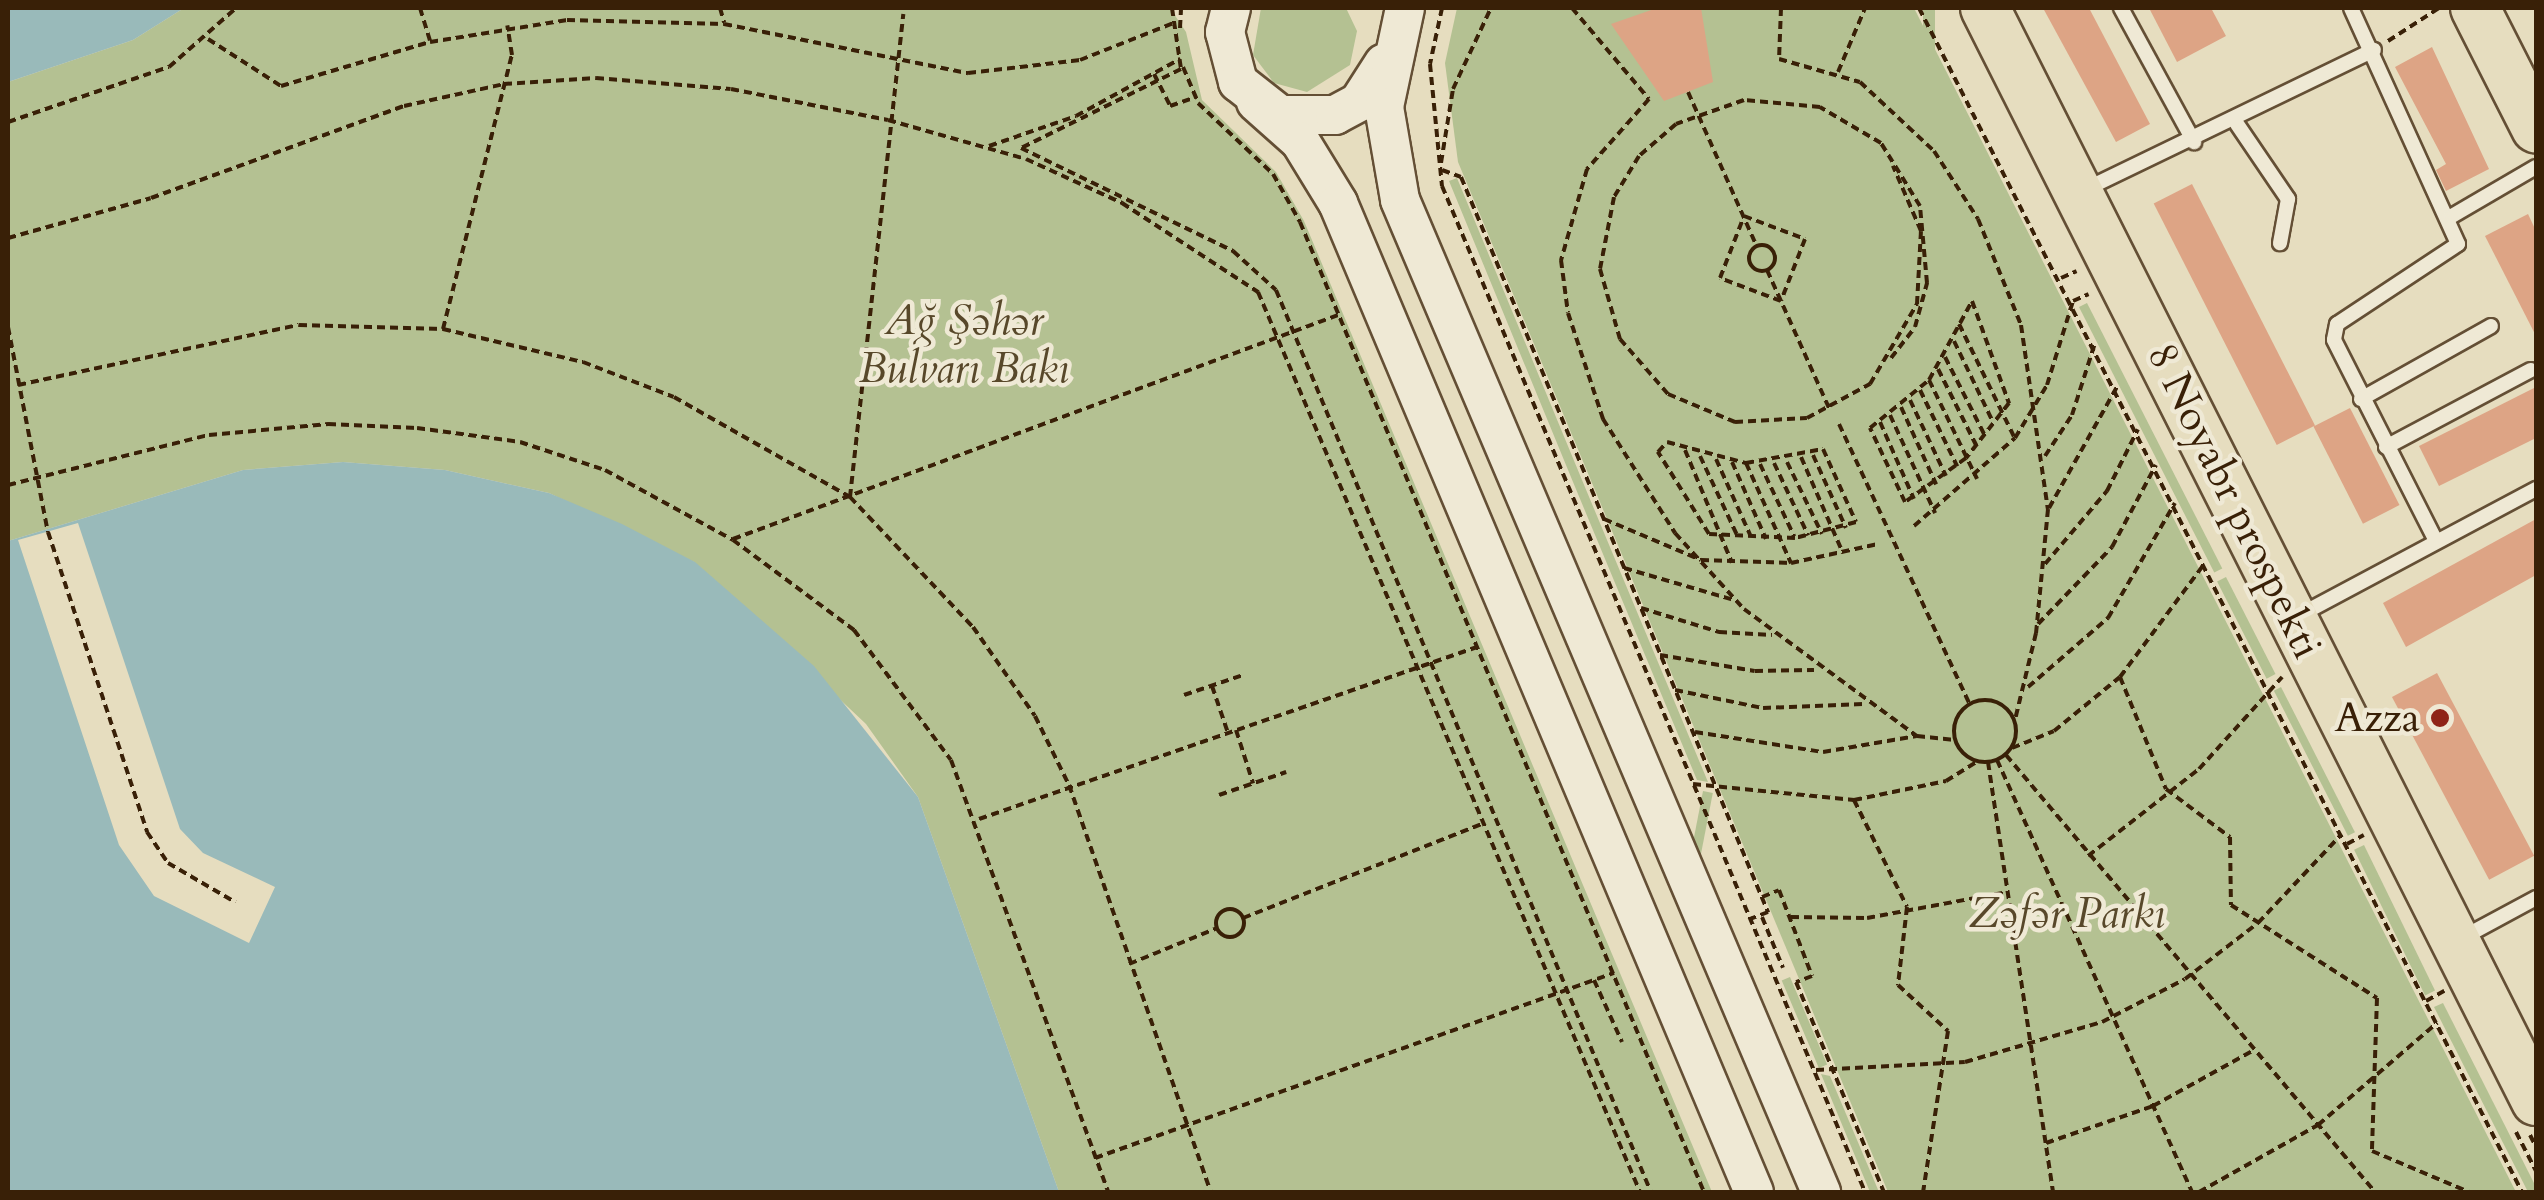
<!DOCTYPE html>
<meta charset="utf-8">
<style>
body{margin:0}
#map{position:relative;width:2544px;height:1200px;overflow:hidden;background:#e6ddbf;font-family:Cardo,serif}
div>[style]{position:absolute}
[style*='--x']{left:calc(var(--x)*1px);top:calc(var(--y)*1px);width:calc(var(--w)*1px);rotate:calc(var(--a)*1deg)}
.green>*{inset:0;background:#b4c192;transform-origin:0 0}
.water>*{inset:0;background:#99baba}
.pier>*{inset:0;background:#e6ddbf}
.building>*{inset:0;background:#dda485;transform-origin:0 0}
.path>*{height:4px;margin-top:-2px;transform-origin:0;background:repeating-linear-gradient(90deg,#392007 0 8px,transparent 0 13px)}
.path>.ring{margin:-2px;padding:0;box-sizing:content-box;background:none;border:4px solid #392007;border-radius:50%}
.roads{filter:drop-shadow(2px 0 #644f35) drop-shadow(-2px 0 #644f35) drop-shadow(0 2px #644f35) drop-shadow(0 -2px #644f35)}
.lane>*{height:14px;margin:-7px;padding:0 7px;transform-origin:7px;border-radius:7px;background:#efe9d5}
.secondary>*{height:38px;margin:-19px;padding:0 19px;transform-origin:19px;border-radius:19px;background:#efe9d5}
.highway>*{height:48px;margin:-24px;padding:0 24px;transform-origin:24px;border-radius:24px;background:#e6ddbf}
.dots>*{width:28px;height:28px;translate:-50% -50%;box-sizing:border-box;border:5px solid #efe9d5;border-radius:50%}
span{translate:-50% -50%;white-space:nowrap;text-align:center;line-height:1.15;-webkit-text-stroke:9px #efe9d5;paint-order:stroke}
.park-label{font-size:42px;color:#58482a;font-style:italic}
.street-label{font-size:42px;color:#392007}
.poi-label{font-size:42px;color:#392007}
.right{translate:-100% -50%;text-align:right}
.frame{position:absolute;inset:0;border:10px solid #392007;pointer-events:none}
</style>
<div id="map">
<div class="green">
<div style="clip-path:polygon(184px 8px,1170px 8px,1186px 32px,1202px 100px,1276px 172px,1304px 221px,1712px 1192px,1059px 1192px,918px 797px,866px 724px,694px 562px,549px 493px,445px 470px,343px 462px,243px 470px,8px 541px,8px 82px,133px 40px)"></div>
<div style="clip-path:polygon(1261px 8px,1346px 8px,1357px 31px,1350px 65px,1307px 92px,1274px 83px,1253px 55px)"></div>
<div style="clip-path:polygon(1457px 8px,1914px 8px,2516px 1192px,1888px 1192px,1458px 162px,1445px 63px)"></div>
<div style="left:1923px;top:8px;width:12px;height:293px"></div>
<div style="clip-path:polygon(1457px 178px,1582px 480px,1708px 782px,1697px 780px,1573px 482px,1449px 181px)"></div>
<div style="left:2087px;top:303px;width:298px;height:9px;rotate:63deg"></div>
<div style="left:2226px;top:577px;width:109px;height:10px;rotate:63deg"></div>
<div style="left:2281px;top:687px;width:163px;height:8px;rotate:63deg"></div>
<div style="left:1703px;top:791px;width:10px;height:124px;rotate:11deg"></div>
<div style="left:2364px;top:845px;width:162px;height:11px;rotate:64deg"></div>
<div style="left:1790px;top:977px;width:95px;height:9px;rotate:67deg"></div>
<div style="clip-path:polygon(2443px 1003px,2536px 1187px,2536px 1192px,2528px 1192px,2434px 1007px)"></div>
<div style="clip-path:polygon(1821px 1074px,1830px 1076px,1879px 1192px,1870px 1192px)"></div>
</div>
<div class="water">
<div style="clip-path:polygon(8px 8px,184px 8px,133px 40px,8px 82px)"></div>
<div style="clip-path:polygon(343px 462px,445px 470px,549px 493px,622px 524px,695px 562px,814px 666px,918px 797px,1059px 1192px,8px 1192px,8px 541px,243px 470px)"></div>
</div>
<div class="pier">
<div style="clip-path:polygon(78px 523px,180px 829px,203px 853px,275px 887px,249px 943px,154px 896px,119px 845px,18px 540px)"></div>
</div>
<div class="building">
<div style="clip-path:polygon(1657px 8px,1701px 8px,1713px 82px,1664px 101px,1611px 24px)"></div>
<div style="clip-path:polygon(2043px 8px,2089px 8px,2150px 124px,2116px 142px)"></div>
<div style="clip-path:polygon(2149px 8px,2211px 8px,2226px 36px,2177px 62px)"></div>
<div style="clip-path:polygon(2432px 47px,2489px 169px,2446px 191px,2436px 170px,2446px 164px,2395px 67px)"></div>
<div style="left:2192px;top:184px;width:271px;height:43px;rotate:63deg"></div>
<div style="clip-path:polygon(2528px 214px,2536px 231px,2536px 336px,2485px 236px)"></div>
<div style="clip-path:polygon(2536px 387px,2536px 438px,2439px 486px,2419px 446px)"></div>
<div style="left:2350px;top:408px;width:109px;height:41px;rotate:63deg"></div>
<div style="clip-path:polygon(2536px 519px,2536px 575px,2406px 647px,2383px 603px)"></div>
<div style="left:2437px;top:673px;width:207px;height:51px;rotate:62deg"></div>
</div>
<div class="path">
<div style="--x:420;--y:8;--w:34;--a:73"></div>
<div style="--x:720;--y:8;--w:15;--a:74"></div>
<div style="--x:878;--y:8;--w:83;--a:0"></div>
<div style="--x:1172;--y:8;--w:62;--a:81.6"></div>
<div style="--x:1181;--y:69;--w:178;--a:153.7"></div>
<div style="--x:1021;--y:148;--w:236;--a:25.9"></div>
<div style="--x:1233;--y:251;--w:58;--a:42.2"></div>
<div style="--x:1276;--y:290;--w:977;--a:67.43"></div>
<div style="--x:1442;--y:8;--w:57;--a:102.1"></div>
<div style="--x:1430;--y:64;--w:123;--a:84.4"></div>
<div style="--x:1442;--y:186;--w:1091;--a:67.19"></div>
<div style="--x:1572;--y:8;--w:119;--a:49.8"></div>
<div style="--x:1649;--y:99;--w:94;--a:131.5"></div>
<div style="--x:1587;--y:169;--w:95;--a:105.9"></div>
<div style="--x:1561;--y:260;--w:53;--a:82.5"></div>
<div style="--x:1568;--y:313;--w:112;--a:71.7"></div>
<div style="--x:1603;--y:419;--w:135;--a:57.7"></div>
<div style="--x:1675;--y:533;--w:103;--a:47.8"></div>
<div style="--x:1744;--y:609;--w:215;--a:36.3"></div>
<div style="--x:1917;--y:736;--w:38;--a:6"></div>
<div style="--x:1652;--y:8;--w:1;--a:45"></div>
<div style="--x:1781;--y:8;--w:51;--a:92.2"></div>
<div style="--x:1779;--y:59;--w:84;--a:15.9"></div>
<div style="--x:1860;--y:82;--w:101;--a:43"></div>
<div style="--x:1934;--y:151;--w:81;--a:57.1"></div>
<div style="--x:1978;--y:219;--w:114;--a:67.9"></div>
<div style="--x:2021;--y:325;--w:186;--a:81.7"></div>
<div style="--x:2048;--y:509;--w:125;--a:95.5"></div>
<div style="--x:2036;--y:633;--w:89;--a:103.6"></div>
<div style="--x:1919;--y:8;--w:1329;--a:63.01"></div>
<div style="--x:1180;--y:28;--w:20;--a:-87"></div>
<div style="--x:208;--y:39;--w:87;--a:32.8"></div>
<div style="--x:281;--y:86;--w:155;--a:-16.5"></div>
<div style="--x:430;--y:42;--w:139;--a:-9.1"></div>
<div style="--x:567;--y:20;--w:157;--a:1.5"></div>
<div style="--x:724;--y:24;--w:249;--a:11.4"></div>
<div style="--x:968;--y:73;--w:113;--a:-6.6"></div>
<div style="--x:1080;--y:60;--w:103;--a:-21.6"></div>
<div style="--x:2388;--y:41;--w:61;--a:-32.9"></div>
<div style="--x:1183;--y:67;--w:39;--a:67"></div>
<div style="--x:1198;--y:103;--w:103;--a:43.4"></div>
<div style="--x:1273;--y:174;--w:55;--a:60.6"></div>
<div style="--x:1300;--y:222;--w:1051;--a:67.39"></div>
<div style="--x:1838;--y:72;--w:69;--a:-67.1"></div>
<div style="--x:1154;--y:74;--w:36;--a:63"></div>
<div style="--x:1170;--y:106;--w:28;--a:-19"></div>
<div style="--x:1688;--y:92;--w:170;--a:66"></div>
<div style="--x:8;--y:122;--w:170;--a:-18.9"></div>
<div style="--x:169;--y:67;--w:89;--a:-41.4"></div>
<div style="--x:989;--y:146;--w:92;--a:-19"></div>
<div style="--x:1076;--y:116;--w:119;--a:-28.7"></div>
<div style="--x:1441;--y:163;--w:75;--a:-80.8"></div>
<div style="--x:1453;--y:89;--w:89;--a:-64.9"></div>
<div style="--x:1442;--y:170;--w:20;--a:20"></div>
<div style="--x:1461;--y:177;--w:797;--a:67.33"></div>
<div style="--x:1768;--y:912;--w:19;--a:159"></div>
<div style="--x:1744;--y:216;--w:65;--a:20.7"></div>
<div style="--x:1805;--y:239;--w:66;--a:111.2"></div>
<div style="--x:1781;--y:301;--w:65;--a:-159.3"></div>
<div style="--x:1720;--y:278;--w:66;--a:-68.8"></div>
<div style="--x:8;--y:238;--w:148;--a:-15.6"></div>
<div style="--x:151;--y:198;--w:269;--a:-20"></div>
<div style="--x:404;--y:106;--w:102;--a:-12.4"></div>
<div style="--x:504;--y:84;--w:92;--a:-3.7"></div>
<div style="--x:596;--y:78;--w:135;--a:4.7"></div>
<div style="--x:731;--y:89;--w:160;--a:11.2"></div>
<div style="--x:888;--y:120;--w:143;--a:15.8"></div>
<div style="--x:1026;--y:159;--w:106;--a:24.6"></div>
<div style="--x:1122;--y:203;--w:163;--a:33.2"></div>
<div style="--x:1258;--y:292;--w:978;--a:67"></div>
<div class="ring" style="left:1749px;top:245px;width:22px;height:22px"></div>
<div style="--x:1767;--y:270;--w:154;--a:65.8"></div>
<div style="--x:2061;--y:278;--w:17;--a:-24"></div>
<div style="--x:1972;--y:301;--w:109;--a:70.1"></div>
<div style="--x:2009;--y:403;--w:70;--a:128"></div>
<div style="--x:1966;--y:458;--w:75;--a:144.2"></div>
<div style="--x:1905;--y:502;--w:82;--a:-115.3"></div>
<div style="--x:1870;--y:428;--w:76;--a:-39.1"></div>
<div style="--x:1929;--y:380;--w:90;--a:-61.4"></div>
<div style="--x:1959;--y:324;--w:126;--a:64"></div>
<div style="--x:8;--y:327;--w:209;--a:79"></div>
<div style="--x:48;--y:532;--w:316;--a:71.7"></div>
<div style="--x:147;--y:832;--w:37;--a:56"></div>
<div style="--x:168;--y:863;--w:78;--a:30.2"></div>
<div style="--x:443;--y:329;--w:283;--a:-75.9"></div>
<div style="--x:512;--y:55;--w:30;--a:-99"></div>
<div style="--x:1954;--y:341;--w:90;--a:64.3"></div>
<div style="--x:1945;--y:357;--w:89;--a:63.1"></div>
<div style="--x:1891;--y:358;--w:39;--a:-52"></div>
<div style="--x:1915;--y:327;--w:46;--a:-74.7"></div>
<div style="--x:1927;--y:283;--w:77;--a:-95.2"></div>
<div style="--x:1920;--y:206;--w:74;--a:-121.8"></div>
<div style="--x:1881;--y:143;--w:71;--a:-149.5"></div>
<div style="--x:1820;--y:107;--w:76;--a:-174.7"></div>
<div style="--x:1744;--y:100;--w:72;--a:160.6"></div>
<div style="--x:1676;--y:124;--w:49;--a:139.1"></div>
<div style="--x:1639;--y:156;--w:48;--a:121.4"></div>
<div style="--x:1614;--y:197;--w:73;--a:101"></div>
<div style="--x:1600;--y:269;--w:73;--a:74.1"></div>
<div style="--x:1620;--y:339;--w:73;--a:48.9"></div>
<div style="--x:1668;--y:394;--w:73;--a:22.7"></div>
<div style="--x:1735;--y:422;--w:72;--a:-3.2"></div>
<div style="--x:1807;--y:418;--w:72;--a:-28.4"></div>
<div style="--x:1870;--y:384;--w:93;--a:-59.6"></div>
<div style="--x:1917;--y:304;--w:73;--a:-86.9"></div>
<div style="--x:1921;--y:231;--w:71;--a:-113.3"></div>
<div style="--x:1938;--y:369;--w:85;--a:63.4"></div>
<div style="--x:1929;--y:380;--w:110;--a:64.1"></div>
<div style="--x:18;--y:385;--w:287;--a:-12.1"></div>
<div style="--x:299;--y:325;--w:144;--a:1.6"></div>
<div style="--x:443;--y:329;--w:144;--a:13.3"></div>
<div style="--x:583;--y:362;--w:97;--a:21"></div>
<div style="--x:674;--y:397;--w:202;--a:29.6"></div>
<div style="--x:850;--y:497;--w:179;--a:46.6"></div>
<div style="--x:973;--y:627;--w:108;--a:55.1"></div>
<div style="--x:1035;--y:716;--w:77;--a:63.8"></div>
<div style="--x:1069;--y:785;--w:431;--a:70.8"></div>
<div style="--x:1920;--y:390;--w:85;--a:64"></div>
<div style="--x:1910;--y:400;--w:84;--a:64.7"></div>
<div style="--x:1901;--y:407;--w:85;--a:65.6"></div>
<div style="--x:1890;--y:415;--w:108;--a:65.3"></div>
<div style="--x:1880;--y:422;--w:84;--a:66.2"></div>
<div style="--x:1839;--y:424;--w:308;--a:65"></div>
<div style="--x:1667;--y:442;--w:82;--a:14.9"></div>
<div style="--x:1746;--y:463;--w:78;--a:-10.3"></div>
<div style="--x:1823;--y:449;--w:80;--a:65.7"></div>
<div style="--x:1856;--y:522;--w:63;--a:165.3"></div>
<div style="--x:1795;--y:538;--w:86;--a:-177.3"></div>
<div style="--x:1709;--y:534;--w:97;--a:-121.9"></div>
<div style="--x:1658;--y:452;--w:13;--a:-48"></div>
<div style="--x:1685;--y:450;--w:122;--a:67.4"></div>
<div style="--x:1813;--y:455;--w:80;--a:65.7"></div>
<div style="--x:1700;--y:456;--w:89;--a:64.9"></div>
<div style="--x:2045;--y:456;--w:49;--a:-56.6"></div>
<div style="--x:2072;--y:415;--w:76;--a:-72.3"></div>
<div style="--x:1801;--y:457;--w:105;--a:66.4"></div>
<div style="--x:1716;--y:459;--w:85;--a:65.8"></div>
<div style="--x:1732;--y:462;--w:84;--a:66.2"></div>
<div style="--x:1787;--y:462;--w:80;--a:64.1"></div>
<div style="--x:1746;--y:463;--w:110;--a:65.8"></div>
<div style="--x:1774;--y:463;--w:80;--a:64.7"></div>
<div style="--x:1760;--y:464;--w:80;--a:64.7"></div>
<div style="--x:8;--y:485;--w:207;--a:-14"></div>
<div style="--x:209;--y:435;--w:120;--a:-5.3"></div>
<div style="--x:328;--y:424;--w:89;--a:2.6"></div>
<div style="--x:417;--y:428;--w:104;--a:7.7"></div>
<div style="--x:520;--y:442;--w:89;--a:18.2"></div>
<div style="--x:605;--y:470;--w:146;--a:28.7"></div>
<div style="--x:733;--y:540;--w:151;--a:36.6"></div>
<div style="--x:854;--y:630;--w:162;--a:53.3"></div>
<div style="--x:951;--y:760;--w:460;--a:70"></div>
<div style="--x:850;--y:497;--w:486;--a:-83.7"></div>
<div style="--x:2049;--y:508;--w:139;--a:-60.7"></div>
<div style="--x:1604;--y:519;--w:105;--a:22.9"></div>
<div style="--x:1701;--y:560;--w:90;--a:1.9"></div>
<div style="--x:1791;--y:563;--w:89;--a:-12.3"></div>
<div style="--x:1914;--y:526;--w:134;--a:-41.1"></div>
<div style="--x:2015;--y:438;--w:62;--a:-58.9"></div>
<div style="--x:2047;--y:385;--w:88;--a:-72.8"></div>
<div style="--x:2073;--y:301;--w:17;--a:-24"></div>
<div style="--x:733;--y:539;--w:645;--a:-20.32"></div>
<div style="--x:2045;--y:564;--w:96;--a:-49.7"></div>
<div style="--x:2107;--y:491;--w:69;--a:-63.4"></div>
<div style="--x:1624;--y:568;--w:115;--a:16.2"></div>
<div style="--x:1641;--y:608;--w:82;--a:17.1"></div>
<div style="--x:1719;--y:632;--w:53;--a:3.2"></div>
<div style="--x:2038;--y:624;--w:107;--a:-46.1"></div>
<div style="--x:2112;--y:547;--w:93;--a:-61.8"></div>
<div style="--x:1660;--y:655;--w:96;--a:9.6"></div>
<div style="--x:1755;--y:671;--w:59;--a:-1"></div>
<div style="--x:2120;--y:677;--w:121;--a:67.7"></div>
<div style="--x:2166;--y:789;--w:80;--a:36.9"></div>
<div style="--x:2230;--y:837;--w:68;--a:89.2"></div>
<div style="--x:2231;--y:905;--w:173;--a:32.5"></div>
<div style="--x:2377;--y:998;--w:153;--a:91.9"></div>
<div style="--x:2372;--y:1151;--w:105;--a:22.9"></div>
<div style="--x:1212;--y:686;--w:50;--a:71.2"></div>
<div style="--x:2028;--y:687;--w:106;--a:-40.8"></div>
<div style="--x:2108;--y:618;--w:133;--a:-59.8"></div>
<div style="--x:1675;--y:690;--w:90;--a:11.6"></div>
<div style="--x:1763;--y:708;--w:100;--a:-2.3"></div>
<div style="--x:1184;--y:695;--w:62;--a:-18.7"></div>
<div class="ring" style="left:1954px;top:700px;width:58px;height:58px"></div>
<div style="--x:1236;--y:730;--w:56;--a:72.2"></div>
<div style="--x:1695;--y:732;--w:130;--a:8.9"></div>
<div style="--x:1823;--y:752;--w:95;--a:-9.7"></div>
<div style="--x:2012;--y:748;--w:45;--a:-22"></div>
<div style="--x:2054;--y:731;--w:85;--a:-39.3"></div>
<div style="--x:2120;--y:677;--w:142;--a:-53.3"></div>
<div style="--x:2006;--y:755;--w:572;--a:49.82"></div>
<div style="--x:1997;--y:760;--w:474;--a:65.7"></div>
<div style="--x:1988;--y:762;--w:435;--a:81.4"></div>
<div style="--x:1693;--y:784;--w:162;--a:5.7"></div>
<div style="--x:1854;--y:800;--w:94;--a:-11.7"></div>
<div style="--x:1946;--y:781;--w:38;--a:-32"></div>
<div style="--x:1219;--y:795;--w:71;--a:-18.9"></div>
<div style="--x:1854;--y:800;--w:119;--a:63.6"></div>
<div style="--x:1907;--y:907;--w:79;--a:96.6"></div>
<div style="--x:1898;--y:985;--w:68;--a:42.6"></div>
<div style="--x:1948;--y:1031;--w:163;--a:98.8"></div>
<div style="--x:979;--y:819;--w:530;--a:-19.05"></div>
<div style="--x:2347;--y:844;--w:19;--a:-28"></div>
<div style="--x:2088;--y:856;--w:141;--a:-38.1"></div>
<div style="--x:2199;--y:769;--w:124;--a:-47.9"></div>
<div style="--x:1762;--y:897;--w:18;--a:-22"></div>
<div style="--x:1779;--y:890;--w:92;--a:69"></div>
<div style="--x:1812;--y:976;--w:17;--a:159"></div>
<div style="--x:1796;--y:982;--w:228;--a:67.3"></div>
<div class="ring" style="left:1216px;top:909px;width:24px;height:24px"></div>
<div style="--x:1762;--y:917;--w:55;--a:67.6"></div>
<div style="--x:1791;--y:917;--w:76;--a:0.8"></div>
<div style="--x:1867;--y:918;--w:142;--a:-10.5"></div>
<div style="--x:1243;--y:918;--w:259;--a:-21.5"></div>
<div style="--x:1129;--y:964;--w:95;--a:-22.2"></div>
<div style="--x:1594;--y:980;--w:68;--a:65.7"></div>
<div style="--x:2426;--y:1001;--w:21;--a:-29"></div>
<div style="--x:1816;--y:1070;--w:149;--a:-3.1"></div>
<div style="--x:1965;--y:1062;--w:143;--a:-16.3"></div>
<div style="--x:2102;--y:1022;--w:93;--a:-27.4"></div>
<div style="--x:2185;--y:979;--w:92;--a:-37.5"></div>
<div style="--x:2258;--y:923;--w:122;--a:-46.7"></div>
<div style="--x:2516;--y:1132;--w:44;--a:62.9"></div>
<div style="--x:2530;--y:1135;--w:13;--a:63"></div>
<div style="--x:2046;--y:1143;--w:113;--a:-19.1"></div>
<div style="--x:2153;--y:1106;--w:115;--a:-29"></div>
<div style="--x:1095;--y:1158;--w:551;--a:-19.62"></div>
<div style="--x:2199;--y:1192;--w:137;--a:-29.4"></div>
<div style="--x:2318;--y:1125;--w:157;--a:-40.6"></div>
</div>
<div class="roads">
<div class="lane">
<div style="--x:2121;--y:8;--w:153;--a:61.4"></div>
<div style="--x:2351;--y:8;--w:259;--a:65.6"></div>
<div style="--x:2458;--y:244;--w:145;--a:146.5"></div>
<div style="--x:2337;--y:324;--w:16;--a:101"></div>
<div style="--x:2334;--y:340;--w:225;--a:63.1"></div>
<div style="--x:2237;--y:124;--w:91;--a:55.8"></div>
<div style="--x:2288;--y:199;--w:45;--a:100.3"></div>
<div style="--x:2084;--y:190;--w:322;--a:-25.8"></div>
<div style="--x:2452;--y:216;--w:97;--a:-30.3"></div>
<div style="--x:2361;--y:399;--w:149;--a:-29.3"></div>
<div style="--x:2386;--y:447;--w:164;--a:-28"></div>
<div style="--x:2298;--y:616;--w:270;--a:-28.1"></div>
<div style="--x:2462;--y:938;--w:84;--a:-28.4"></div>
</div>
<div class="secondary">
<div style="--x:1231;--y:8;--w:25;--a:104"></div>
<div style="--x:1225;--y:32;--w:52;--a:75.4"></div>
<div style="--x:1238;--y:82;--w:53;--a:38.2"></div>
<div style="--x:1280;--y:115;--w:55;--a:0"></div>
<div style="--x:1335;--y:115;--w:27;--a:-28"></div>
<div style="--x:1359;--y:102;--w:46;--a:-57.3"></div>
<div style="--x:1405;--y:8;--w:101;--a:102"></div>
<div style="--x:1384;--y:107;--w:94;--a:80.2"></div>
<div style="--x:1400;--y:200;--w:1078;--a:67"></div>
<div style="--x:1256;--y:102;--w:59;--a:41.6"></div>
<div style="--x:1300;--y:141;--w:73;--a:58.5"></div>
<div style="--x:1338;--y:203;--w:1073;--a:67.19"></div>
</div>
<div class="highway">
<div style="--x:1985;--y:8;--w:1224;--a:63.25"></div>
<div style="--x:2475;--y:8;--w:135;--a:63.1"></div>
</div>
</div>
<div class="dots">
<div style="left:2440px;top:718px;background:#8f2418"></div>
</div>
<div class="park-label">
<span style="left:964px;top:345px">Ağ Şəhər<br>Bulvarı Bakı</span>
<span style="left:2067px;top:914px">Zəfər Parkı</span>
</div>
<div class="street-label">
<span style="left:2234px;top:501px;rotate:64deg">8 Noyabr prospekti</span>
</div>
<div class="poi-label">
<span class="right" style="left:2420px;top:718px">Azza</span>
</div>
<div class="frame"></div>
</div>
